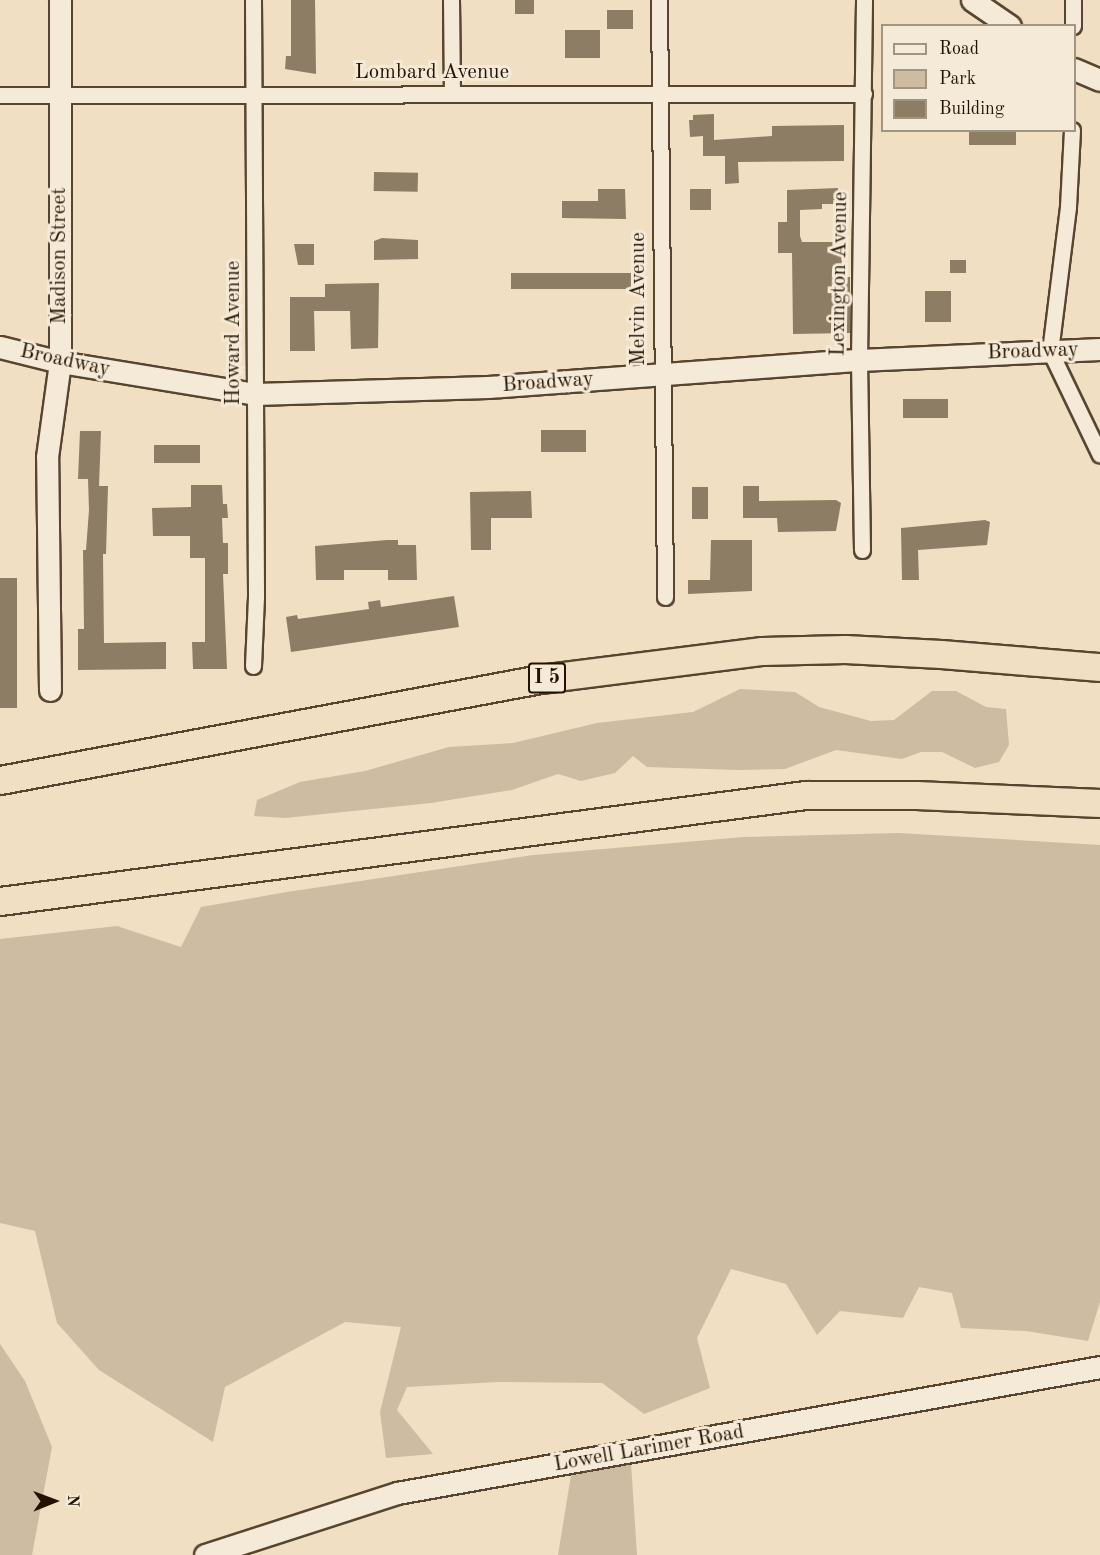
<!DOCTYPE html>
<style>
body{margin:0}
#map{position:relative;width:1100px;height:1555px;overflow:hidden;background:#f0dfc2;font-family:"Old Standard TT",serif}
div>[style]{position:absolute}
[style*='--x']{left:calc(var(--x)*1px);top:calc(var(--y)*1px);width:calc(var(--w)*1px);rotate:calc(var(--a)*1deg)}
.green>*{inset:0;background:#cdbca1}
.building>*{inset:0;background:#8e7d65;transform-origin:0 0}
.roads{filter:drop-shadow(2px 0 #574530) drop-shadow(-2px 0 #574530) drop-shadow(0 2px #574530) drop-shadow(0 -2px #574530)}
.street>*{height:15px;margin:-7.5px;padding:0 7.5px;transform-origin:7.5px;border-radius:7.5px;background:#f5ead7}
.secondary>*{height:21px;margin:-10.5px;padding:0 10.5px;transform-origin:10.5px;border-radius:10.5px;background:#f5ead7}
.highway>*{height:27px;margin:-13.5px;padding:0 13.5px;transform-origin:13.5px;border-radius:13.5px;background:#f0dfc2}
span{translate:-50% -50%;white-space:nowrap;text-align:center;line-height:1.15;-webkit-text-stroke:6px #f5ead7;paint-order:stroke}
.shield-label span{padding:2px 4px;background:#f5ead7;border:2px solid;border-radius:4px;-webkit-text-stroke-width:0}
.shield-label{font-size:20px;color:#241200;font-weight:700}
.street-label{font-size:21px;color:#241200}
.legend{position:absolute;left:881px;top:24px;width:195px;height:108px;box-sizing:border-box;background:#f5ead7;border:2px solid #a19481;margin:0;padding:8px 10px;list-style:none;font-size:18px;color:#241200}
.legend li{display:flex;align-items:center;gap:12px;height:30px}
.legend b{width:30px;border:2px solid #a19481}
.north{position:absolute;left:24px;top:1471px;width:60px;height:60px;-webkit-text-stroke:4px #f5ead7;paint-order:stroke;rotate:89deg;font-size:16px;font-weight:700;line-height:24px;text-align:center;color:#241200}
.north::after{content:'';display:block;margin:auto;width:21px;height:27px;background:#241200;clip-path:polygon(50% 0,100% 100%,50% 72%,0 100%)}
</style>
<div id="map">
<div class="green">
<div style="clip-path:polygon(740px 689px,795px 692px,819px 707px,871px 721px,894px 720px,932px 691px,956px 691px,986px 707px,1006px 709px,1009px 745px,999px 762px,975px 768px,942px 752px,921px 752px,902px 759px,836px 750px,785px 769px,738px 770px,647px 767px,633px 756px,615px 773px,581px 781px,558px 774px,512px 790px,431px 803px,285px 818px,254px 816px,257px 800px,300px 782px,365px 771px,449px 747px,513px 743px,597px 723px,693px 712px)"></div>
<div style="clip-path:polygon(899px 833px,1100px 845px,1100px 1302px,1088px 1341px,1026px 1331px,961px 1328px,952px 1293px,919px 1287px,903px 1318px,840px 1311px,817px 1335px,786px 1284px,731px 1269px,697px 1338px,710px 1388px,644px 1414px,602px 1383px,498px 1382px,407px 1387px,397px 1410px,433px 1454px,386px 1458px,380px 1412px,401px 1327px,345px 1322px,225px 1387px,213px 1442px,99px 1370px,57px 1323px,35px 1231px,0 1223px,0 939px,117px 926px,181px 947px,201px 907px,287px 892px,533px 855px,744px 837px)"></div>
<div style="clip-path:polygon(0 1344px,25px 1381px,52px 1447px,32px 1555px,0 1555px)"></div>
<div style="clip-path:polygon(631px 1463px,637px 1555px,558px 1555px,571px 1475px)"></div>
</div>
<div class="building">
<div style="clip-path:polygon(291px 0,315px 0,316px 74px,285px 69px,286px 56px,291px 56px)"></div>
<div style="left:515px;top:0;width:19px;height:14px"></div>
<div style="left:607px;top:10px;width:26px;height:19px"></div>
<div style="left:600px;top:30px;width:28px;height:35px;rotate:90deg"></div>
<div style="clip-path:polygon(714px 114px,714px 140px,772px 136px,772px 126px,844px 125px,844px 161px,738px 162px,739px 183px,725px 184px,725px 156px,703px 156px,703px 136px,690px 137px,689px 120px,693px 120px,693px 115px)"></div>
<div style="left:969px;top:130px;width:47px;height:15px"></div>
<div style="left:374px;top:172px;width:44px;height:19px;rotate:1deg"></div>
<div style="clip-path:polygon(838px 188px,838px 204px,822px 204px,822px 209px,800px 210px,800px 236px,802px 242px,842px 242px,842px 277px,850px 277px,850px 333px,793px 334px,792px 253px,778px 253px,778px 222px,787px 222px,787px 190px)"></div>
<div style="clip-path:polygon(598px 189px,625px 189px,626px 219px,562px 218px,562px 201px,598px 201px)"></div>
<div style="left:690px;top:189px;width:21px;height:21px"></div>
<div style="clip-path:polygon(382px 238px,418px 240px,418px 259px,374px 260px,374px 241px)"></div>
<div style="clip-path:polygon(294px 244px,314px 244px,314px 265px,298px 265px)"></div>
<div style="left:950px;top:260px;width:16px;height:13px"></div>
<div style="left:632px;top:273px;width:16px;height:121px;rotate:90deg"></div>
<div style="clip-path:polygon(379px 283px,378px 348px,351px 349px,350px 311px,314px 311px,315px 351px,290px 351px,290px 297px,325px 297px,325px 284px)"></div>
<div style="left:925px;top:291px;width:26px;height:31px"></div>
<div style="left:948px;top:399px;width:19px;height:45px;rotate:90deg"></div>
<div style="left:541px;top:430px;width:45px;height:22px"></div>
<div style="clip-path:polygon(80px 431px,101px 431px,99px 486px,108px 486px,106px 554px,103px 554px,104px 643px,166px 642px,166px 669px,78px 670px,78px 629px,84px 629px,83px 550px,86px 550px,89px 510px,88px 479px,78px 479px)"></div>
<div style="left:154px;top:445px;width:46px;height:18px"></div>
<div style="clip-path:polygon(191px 485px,222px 485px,223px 504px,227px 504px,228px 518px,222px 518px,223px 543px,228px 543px,228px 574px,223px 574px,227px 669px,193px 669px,192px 642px,205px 642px,205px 558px,190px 558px,190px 536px,153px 536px,152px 508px,191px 507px)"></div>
<div style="clip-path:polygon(743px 486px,759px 486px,759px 501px,836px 500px,841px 503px,836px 531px,778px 532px,777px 518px,743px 518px)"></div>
<div style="left:692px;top:487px;width:16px;height:32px"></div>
<div style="clip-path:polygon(531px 491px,532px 518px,491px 518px,491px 550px,471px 550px,470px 492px)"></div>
<div style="clip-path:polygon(985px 520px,990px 522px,987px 545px,918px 550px,919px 580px,902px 580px,901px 528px)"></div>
<div style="clip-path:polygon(387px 540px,398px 540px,398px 545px,416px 545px,417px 580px,388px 580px,388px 570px,344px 570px,344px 580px,316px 580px,315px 546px)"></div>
<div style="clip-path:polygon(711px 540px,752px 540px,752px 591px,688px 594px,688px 580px,710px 580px)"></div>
<div style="left:0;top:578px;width:17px;height:130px"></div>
<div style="clip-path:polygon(454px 596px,459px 627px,291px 652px,286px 617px,297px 615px,298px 619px,369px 609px,368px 602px,380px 600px,381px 607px)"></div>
</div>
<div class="roads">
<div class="street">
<div style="--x:253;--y:0;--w:597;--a:89.71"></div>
<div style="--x:256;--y:597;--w:69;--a:92.5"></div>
<div style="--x:451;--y:0;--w:93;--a:89.4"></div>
<div style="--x:659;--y:0;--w:597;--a:89.42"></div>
<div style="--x:1073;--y:0;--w:26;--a:90"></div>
<div style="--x:0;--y:95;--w:864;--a:-0.07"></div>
<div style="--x:1072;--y:130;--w:77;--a:93"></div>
<div style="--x:1068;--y:207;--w:145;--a:97.1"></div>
<div style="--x:1050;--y:351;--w:115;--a:64.3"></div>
<div style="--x:862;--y:550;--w:190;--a:-90.9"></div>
<div style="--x:859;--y:360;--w:360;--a:-89.2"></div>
</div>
<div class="secondary">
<div style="--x:972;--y:0;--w:46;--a:34.4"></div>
<div style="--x:1074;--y:69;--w:28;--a:23"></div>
<div style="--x:0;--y:347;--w:62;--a:14"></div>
<div style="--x:60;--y:362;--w:198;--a:9.3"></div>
<div style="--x:255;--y:394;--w:233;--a:-1.7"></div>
<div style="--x:488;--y:387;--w:372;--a:-4.2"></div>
<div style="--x:859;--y:360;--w:241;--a:-2.6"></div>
<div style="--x:50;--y:690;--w:233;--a:-90.7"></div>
<div style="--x:47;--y:457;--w:96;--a:-82.2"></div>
<div style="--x:60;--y:362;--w:362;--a:-90"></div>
<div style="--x:205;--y:1555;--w:202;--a:-17.9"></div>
<div style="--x:397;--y:1493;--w:714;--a:-10.16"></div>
</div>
<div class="highway">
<div style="--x:0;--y:780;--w:549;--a:-10.59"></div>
<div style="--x:540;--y:679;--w:224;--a:-7.2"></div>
<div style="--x:762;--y:651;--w:83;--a:-1.4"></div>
<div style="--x:845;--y:649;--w:96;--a:3"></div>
<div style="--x:941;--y:654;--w:160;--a:4.7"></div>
<div style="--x:0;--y:901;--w:812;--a:-7.5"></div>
<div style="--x:805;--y:795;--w:111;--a:0"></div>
<div style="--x:916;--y:795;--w:184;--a:2.5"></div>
</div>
</div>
<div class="shield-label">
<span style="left:547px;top:678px">I 5</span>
</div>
<div class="street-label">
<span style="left:432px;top:73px">Lombard Avenue</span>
<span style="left:60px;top:256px;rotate:-90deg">Madison Street</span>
<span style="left:840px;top:274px;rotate:-89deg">Lexington Avenue</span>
<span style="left:639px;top:299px;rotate:-90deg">Melvin Avenue</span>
<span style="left:234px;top:333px;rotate:-90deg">Howard Avenue</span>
<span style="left:1033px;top:352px;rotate:-2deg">Broadway</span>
<span style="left:65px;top:361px;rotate:12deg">Broadway</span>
<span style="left:548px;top:383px;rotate:-4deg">Broadway</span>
<span style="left:649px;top:1449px;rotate:-10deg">Lowell Larimer Road</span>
</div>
<ul class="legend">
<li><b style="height:8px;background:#f5ead7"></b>Road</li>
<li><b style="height:16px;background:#cdbca1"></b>Park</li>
<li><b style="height:16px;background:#8e7d65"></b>Building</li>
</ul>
<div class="north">N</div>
</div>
